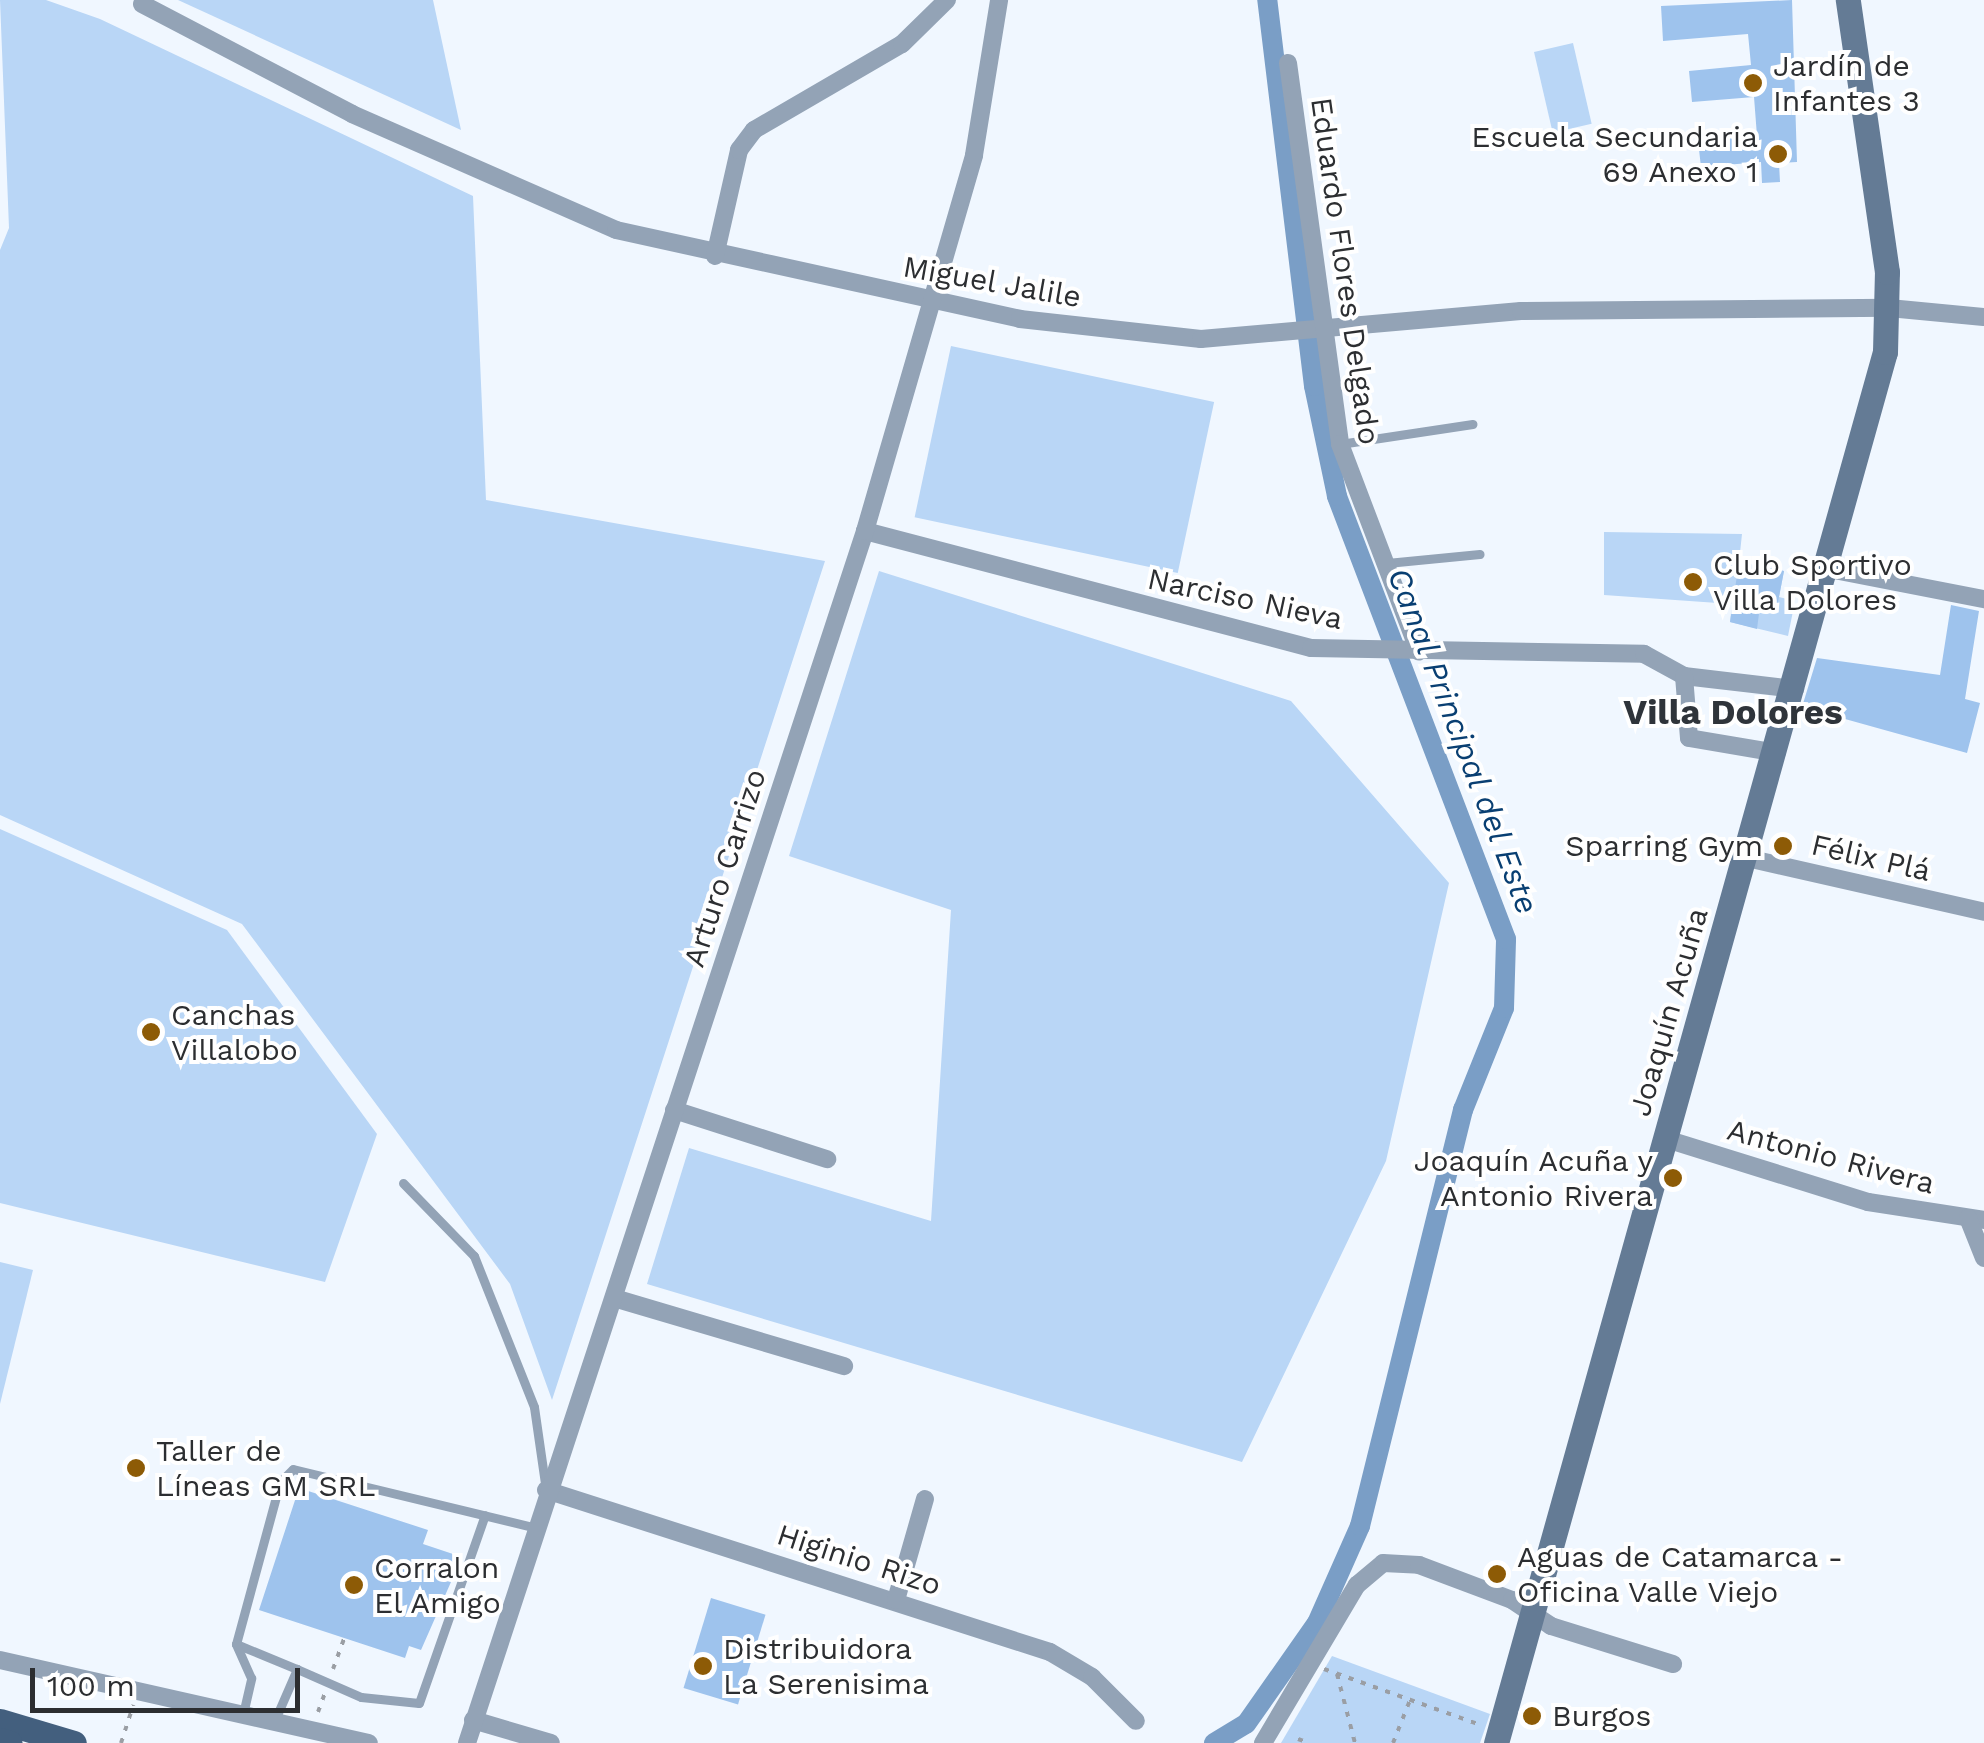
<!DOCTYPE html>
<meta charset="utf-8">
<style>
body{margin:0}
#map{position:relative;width:1984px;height:1743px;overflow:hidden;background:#f0f7ff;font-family:"Work Sans",sans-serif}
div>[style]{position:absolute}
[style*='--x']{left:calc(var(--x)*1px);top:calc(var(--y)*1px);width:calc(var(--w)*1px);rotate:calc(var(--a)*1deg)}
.green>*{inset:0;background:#b9d6f6;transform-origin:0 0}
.canal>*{height:20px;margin:-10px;padding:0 10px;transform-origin:10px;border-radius:10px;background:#7a9ec6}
.building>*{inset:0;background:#9ec3ed;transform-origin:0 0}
.path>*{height:4px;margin-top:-2px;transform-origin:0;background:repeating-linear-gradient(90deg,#9a9ea4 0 5px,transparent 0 13px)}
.lane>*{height:9px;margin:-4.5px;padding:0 4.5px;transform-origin:4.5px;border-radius:4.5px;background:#93a3b6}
.street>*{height:18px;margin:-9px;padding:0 9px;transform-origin:9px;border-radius:9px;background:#93a3b6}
.secondary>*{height:25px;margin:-12.5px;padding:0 12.5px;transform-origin:12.5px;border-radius:12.5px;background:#647b95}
.primary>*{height:25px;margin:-12.5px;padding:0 12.5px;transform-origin:12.5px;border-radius:12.5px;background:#435f7e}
.dots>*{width:28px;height:28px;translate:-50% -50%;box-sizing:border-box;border:5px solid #fff;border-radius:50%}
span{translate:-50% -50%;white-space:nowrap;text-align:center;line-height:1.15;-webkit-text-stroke:8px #fff;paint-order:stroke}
.poi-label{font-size:30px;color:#2c2e31}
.left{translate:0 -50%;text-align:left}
.right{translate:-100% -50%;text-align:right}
.street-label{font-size:30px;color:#2c2e31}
.water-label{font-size:32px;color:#093f72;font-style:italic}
.quarter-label{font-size:35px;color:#2f343a;font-weight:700}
.scale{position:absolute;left:30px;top:1668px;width:270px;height:45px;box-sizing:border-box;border:5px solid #2c2e31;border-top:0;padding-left:12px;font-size:30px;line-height:35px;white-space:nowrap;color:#2c2e31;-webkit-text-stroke:8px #fff;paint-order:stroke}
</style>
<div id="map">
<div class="green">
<div style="clip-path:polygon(0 0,46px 0,100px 19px,473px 196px,486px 500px,825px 561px,552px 1400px,510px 1284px,242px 924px,0 815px,0 250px,9px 228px)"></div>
<div style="clip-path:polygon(178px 0,433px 0,461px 130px)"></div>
<div style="left:1573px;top:43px;width:83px;height:40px;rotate:77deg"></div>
<div style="left:951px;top:346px;width:269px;height:175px;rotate:12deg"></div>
<div style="clip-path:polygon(1604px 532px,1742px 534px,1739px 562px,1784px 571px,1779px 597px,1795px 601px,1788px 636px,1730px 622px,1732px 604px,1604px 595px)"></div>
<div style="clip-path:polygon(879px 571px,1291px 701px,1449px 883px,1386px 1161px,1242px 1462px,647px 1284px,689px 1148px,931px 1221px,951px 910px,789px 856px)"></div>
<div style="clip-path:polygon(0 829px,227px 930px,377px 1134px,325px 1282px,0 1203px)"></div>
<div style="clip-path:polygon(0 1262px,33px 1270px,0 1404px)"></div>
<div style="clip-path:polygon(1332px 1656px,1490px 1714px,1480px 1743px,1281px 1743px)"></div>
</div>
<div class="canal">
<div style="--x:1214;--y:1743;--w:37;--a:-31"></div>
<div style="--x:1246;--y:1724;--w:123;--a:-54.9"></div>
<div style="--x:1317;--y:1623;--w:106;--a:-66.1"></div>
<div style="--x:1360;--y:1526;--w:429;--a:-76.1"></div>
<div style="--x:1463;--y:1110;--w:110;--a:-68.1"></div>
<div style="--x:1504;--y:1008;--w:69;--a:-88.3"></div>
<div style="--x:1506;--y:939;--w:474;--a:-110.9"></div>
<div style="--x:1337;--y:496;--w:112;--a:-101.8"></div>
<div style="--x:1314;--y:386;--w:389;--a:-96.9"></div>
</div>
<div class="building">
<div style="clip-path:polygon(1792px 0,1797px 162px,1779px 163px,1780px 182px,1762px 183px,1761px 162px,1701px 167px,1698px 141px,1757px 136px,1754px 97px,1692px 102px,1689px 71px,1751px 65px,1748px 34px,1663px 41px,1661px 6px)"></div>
<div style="clip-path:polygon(1739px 562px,1784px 571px,1778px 602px,1761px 598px,1757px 629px,1730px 622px)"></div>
<div style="clip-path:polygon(1951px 605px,1979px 611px,1965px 699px,1980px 703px,1967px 753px,1802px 707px,1817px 658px,1940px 675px)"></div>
<div style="clip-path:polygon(299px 1488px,428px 1530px,423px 1544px,462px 1557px,421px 1650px,409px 1646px,405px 1658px,259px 1610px)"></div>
<div style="left:711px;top:1598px;width:57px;height:94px;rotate:17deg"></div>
</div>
<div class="path">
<div style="--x:333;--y:1669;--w:33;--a:-70"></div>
<div style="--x:1324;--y:1669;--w:166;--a:19.7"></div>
<div style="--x:1337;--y:1674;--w:71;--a:75.4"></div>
<div style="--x:318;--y:1712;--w:20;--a:-70"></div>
<div style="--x:1298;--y:1739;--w:12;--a:20"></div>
<div style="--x:121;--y:1743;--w:40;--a:-72"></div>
<div style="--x:1393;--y:1743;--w:46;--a:-68.4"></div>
</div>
<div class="lane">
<div style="--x:1340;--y:444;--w:134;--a:-8.6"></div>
<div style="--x:1387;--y:563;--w:93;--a:-5.5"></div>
<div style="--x:403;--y:1183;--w:102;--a:45.8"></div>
<div style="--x:474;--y:1256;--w:162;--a:68.3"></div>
<div style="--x:534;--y:1407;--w:84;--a:81.8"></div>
<div style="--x:236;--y:1644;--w:66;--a:22.3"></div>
<div style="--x:243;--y:1714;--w:37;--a:-77"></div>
<div style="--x:251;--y:1678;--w:37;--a:-114"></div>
<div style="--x:236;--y:1644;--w:168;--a:-74.8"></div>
<div style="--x:280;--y:1482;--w:18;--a:-45"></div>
<div style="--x:293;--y:1469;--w:246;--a:13.6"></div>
<div style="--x:274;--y:1722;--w:58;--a:-66.5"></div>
<div style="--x:297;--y:1669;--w:70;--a:23.6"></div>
<div style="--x:361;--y:1697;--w:58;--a:5.9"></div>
<div style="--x:419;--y:1703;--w:199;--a:-70.7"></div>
</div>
<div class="street">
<div style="--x:142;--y:4;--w:237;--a:27.6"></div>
<div style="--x:352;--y:114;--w:288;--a:23.7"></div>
<div style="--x:616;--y:230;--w:414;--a:12.4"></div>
<div style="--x:1020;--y:319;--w:182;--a:6.3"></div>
<div style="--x:1201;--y:339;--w:321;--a:-5"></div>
<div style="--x:1521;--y:311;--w:368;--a:-0.5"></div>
<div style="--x:1889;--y:308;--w:95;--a:5.4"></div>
<div style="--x:1288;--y:63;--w:385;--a:82.2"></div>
<div style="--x:1340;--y:444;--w:222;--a:69.2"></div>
<div style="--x:715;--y:256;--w:109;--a:-77.2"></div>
<div style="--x:739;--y:150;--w:25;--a:-53"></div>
<div style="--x:754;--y:130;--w:171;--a:-30.2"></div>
<div style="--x:902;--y:44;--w:63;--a:-44.4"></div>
<div style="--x:865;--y:531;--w:461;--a:14.7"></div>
<div style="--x:1311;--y:648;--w:333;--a:1"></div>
<div style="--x:1644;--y:654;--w:46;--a:28.8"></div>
<div style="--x:1684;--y:676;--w:112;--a:6.7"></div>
<div style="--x:1829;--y:569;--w:158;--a:11"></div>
<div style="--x:1684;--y:676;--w:62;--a:85.4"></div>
<div style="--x:1689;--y:738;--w:89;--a:9.7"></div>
<div style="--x:1747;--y:858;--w:243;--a:12.8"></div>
<div style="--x:674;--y:1110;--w:161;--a:17.8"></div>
<div style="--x:1666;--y:1139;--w:212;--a:17.3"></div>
<div style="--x:1868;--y:1202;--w:117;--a:8.8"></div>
<div style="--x:1968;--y:1218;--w:43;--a:68.2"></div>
<div style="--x:614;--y:1298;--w:240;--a:16.5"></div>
<div style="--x:546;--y:1490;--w:529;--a:17.82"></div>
<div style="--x:1050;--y:1652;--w:49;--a:30.8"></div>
<div style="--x:1092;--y:1677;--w:62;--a:45"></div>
<div style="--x:896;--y:1600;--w:105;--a:-74"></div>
<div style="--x:0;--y:1660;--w:378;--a:12.7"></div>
<div style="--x:473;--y:1720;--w:81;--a:16.4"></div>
<div style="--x:467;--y:1743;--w:1276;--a:-71.82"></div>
<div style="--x:865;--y:531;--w:391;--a:-73.8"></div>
<div style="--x:974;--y:155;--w:157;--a:-80.8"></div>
<div style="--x:1263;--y:1743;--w:184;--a:-59.3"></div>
<div style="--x:1357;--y:1585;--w:34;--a:-40"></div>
<div style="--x:1383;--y:1563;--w:36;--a:3"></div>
<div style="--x:1419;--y:1565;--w:99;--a:20.6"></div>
<div style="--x:1512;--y:1600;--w:47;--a:33.7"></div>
<div style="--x:1551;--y:1626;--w:128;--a:17.3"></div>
</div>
<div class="secondary">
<div style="--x:1496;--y:1743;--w:1444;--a:-74.38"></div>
<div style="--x:1885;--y:352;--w:80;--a:-88.6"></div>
<div style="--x:1887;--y:272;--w:275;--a:-98.2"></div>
</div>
<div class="primary">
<div style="--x:0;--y:1721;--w:77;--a:16.6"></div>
<div style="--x:0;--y:1740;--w:10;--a:17"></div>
</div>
<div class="dots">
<div style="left:1753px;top:83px;background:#8d5b06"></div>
<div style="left:1778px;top:154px;background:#8d5b06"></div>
<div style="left:1693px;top:582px;background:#8d5b06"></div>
<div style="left:1783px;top:846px;background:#8d5b06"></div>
<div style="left:151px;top:1032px;background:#8d5b06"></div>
<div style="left:1673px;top:1178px;background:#8d5b06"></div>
<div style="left:136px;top:1468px;background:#8d5b06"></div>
<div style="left:1497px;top:1574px;background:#8d5b06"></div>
<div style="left:354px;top:1585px;background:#8d5b06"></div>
<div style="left:703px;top:1666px;background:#8d5b06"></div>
<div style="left:1532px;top:1716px;background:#8d5b06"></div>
</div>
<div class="poi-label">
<span class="left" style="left:1773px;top:83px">Jardín de<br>Infantes 3</span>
<span class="right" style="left:1758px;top:154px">Escuela Secundaria<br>69 Anexo 1</span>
<span class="left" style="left:1713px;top:582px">Club Sportivo<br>Villa Dolores</span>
<span class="right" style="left:1763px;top:846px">Sparring Gym</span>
<span class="left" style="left:171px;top:1032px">Canchas<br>Villalobo</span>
<span class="right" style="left:1653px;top:1178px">Joaquín Acuña y<br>Antonio Rivera</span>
<span class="left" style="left:156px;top:1468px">Taller de<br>Líneas GM SRL</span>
<span class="left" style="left:1517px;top:1574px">Aguas de Catamarca -<br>Oficina Valle Viejo</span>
<span class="left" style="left:374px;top:1585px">Corralon<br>El Amigo</span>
<span class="left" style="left:723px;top:1666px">Distribuidora<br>La Serenisima</span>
<span class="left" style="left:1552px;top:1716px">Burgos</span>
</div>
<div class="street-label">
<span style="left:1345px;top:271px;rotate:82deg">Eduardo Flores Delgado</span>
<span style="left:992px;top:282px;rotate:10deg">Miguel Jalile</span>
<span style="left:1245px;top:599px;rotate:12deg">Narciso Nieva</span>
<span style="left:1871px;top:858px;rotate:13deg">Félix Plá</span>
<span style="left:725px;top:868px;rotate:-72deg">Arturo Carrizo</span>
<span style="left:1669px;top:1012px;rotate:-74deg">Joaquín Acuña</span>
<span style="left:1831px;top:1157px;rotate:15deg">Antonio Rivera</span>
<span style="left:859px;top:1560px;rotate:18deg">Higinio Rizo</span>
</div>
<div class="water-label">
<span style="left:1463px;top:741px;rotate:69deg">Canal Principal del Este</span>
</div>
<div class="quarter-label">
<span style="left:1733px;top:712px">Villa Dolores</span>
</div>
<div class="scale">100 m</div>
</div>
